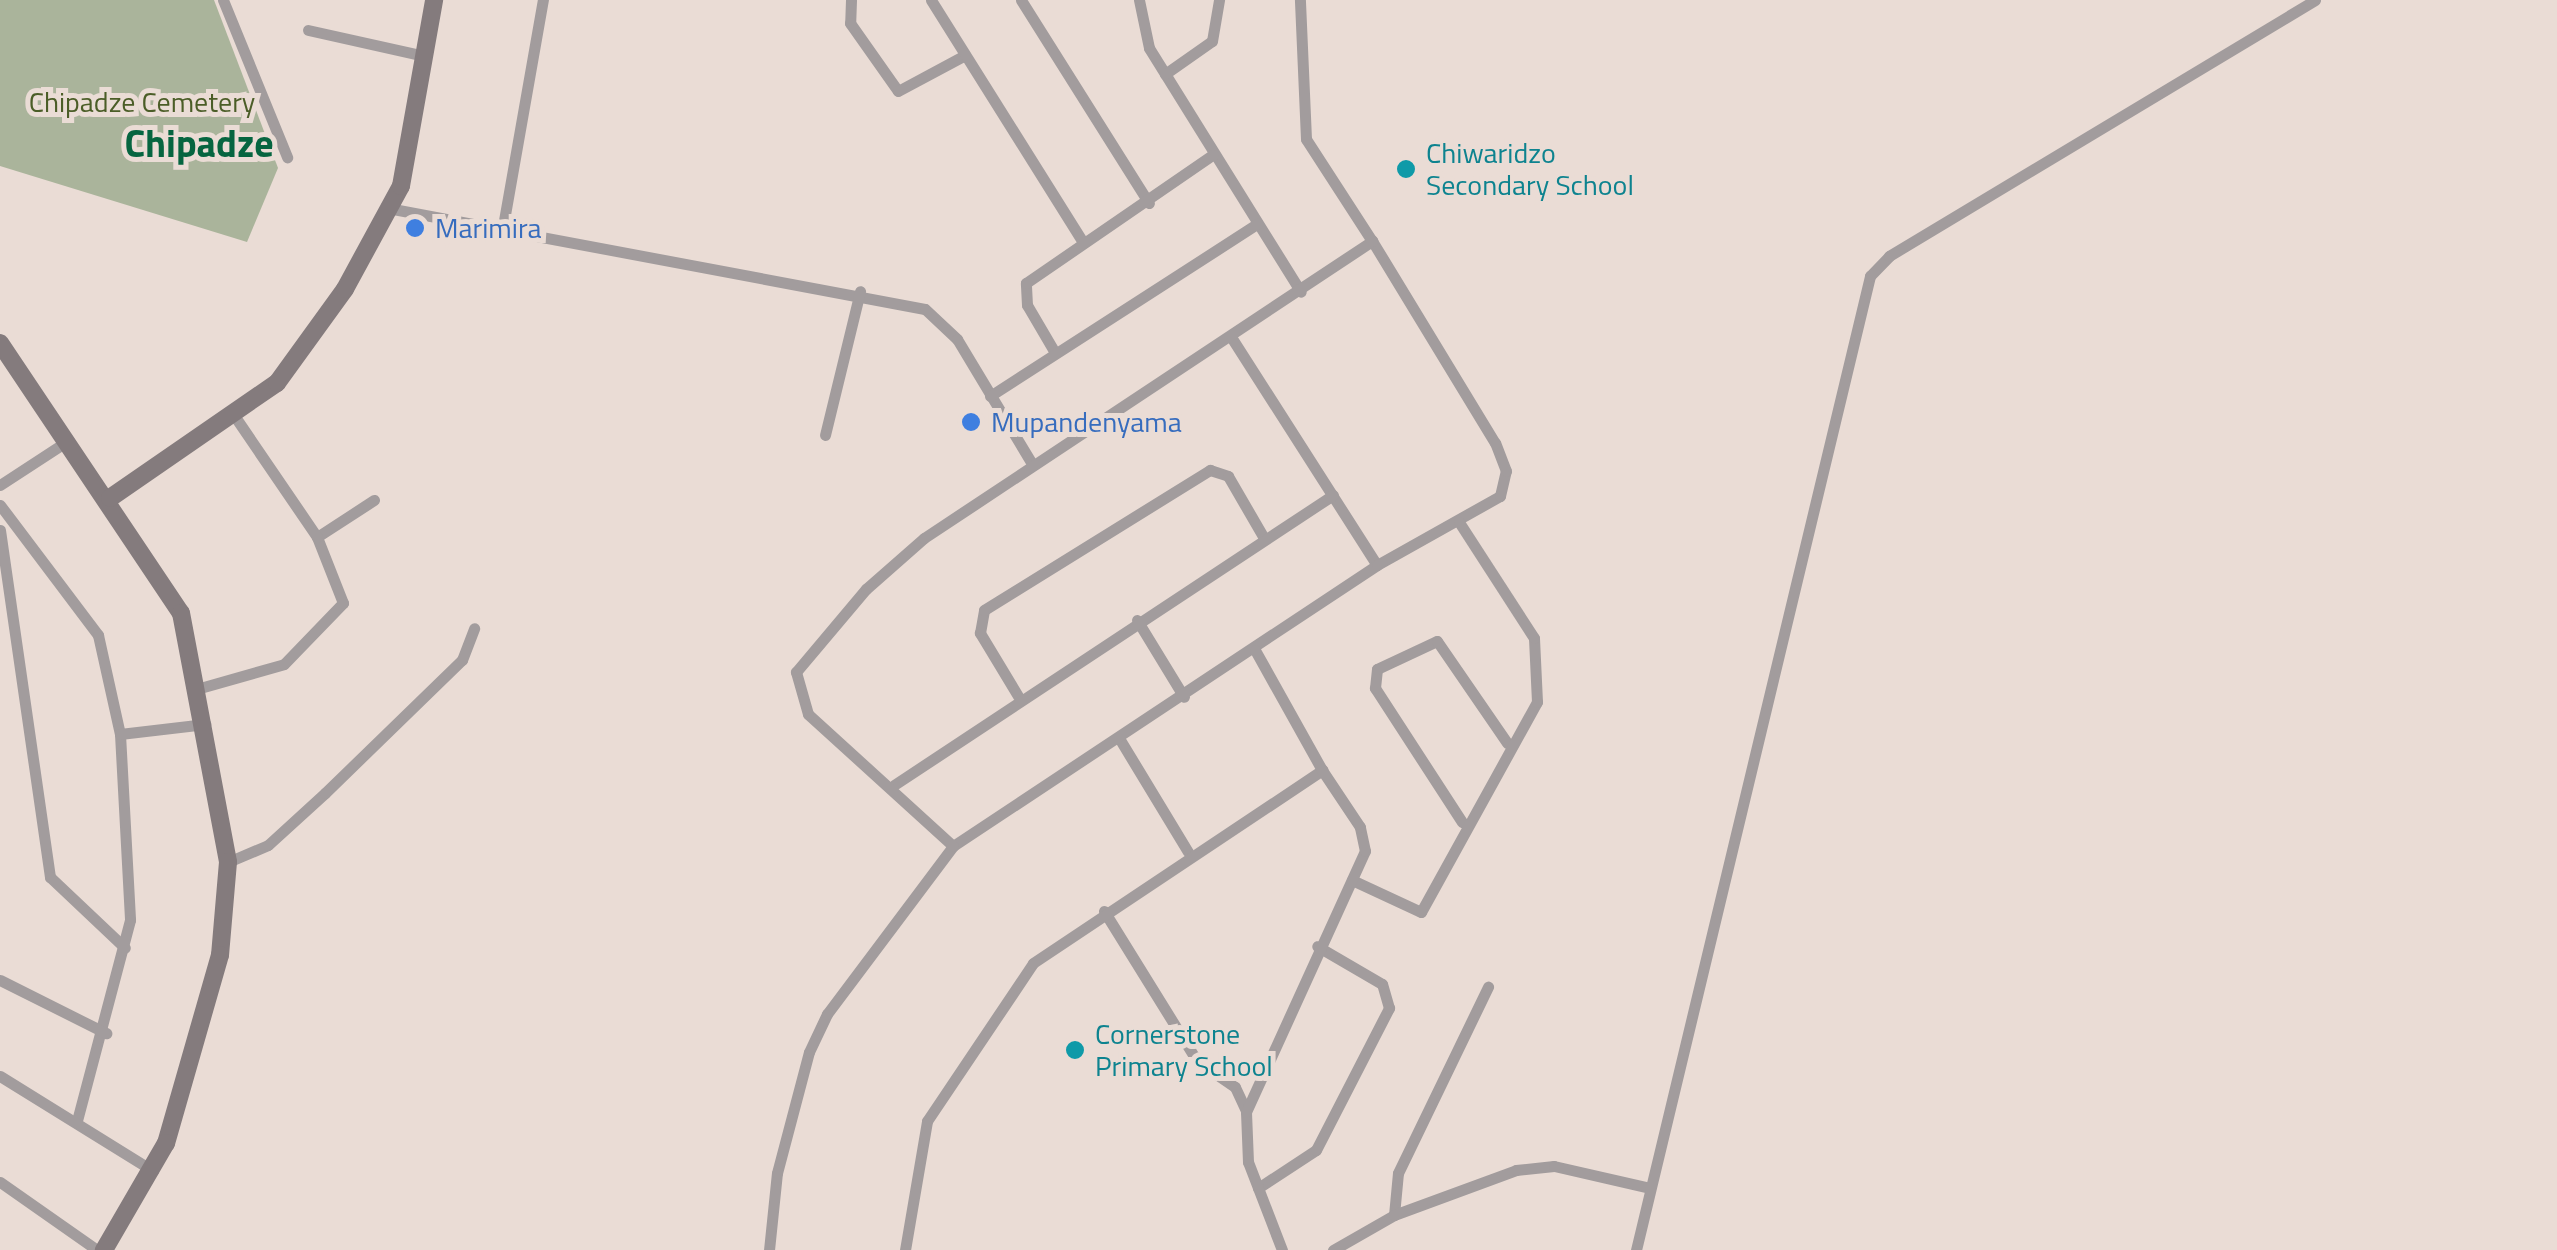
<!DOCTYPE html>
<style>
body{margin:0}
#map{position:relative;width:2557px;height:1250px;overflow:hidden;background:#eadcd5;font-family:"Titillium Web",sans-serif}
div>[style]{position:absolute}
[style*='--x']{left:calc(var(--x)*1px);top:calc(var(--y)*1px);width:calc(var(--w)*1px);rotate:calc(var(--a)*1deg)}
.green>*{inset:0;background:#aab49b}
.street>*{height:11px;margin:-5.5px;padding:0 5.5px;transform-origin:5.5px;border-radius:5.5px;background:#a29c9d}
.secondary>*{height:18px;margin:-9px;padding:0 9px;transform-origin:9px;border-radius:9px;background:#847b7d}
.dots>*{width:28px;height:28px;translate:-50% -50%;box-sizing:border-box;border:5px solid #eadcd5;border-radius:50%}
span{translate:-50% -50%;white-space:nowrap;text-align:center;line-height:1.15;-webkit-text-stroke:10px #eadcd5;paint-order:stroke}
.park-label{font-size:28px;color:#4b5d27}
.culture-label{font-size:28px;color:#0d838f}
.left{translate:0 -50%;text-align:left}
.shop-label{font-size:28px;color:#366cbe}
.district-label{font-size:38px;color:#066540;font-weight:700}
</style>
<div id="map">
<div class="green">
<div style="clip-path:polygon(0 0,214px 0,278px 168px,247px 242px,0 166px)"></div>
</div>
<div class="street">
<div style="--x:223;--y:0;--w:170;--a:67.8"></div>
<div style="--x:851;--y:0;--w:23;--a:92"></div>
<div style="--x:850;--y:23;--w:83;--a:54.8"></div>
<div style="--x:898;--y:91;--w:76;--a:-28.2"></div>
<div style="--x:931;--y:0;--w:286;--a:57.9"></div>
<div style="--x:1021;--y:0;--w:240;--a:57.8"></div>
<div style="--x:1139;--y:0;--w:49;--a:78.2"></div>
<div style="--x:1149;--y:48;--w:287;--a:58.1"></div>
<div style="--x:308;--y:30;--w:119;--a:12.6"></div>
<div style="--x:1165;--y:74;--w:57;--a:-35.1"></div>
<div style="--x:1212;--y:41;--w:42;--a:-80.3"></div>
<div style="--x:393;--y:209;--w:541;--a:10.65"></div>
<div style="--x:925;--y:309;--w:44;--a:43.2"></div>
<div style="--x:957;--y:339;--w:144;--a:59"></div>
<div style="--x:503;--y:226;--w:230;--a:-80"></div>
<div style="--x:1233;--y:340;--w:267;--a:57.4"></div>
<div style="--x:1054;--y:351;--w:53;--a:-120.4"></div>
<div style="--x:1027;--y:305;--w:22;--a:-93"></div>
<div style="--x:1026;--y:283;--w:226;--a:-34.5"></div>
<div style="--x:990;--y:396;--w:318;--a:-32.8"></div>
<div style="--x:825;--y:435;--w:148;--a:-76.3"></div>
<div style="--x:0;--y:485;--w:82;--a:-33.1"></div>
<div style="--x:0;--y:505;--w:163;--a:53"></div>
<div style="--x:98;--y:635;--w:101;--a:77.5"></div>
<div style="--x:120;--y:734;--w:186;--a:86.9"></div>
<div style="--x:130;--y:920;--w:208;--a:104.8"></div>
<div style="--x:0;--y:530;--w:351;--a:81.8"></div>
<div style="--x:50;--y:877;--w:103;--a:43.4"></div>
<div style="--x:317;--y:537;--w:68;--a:-33"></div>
<div style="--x:1137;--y:620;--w:90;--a:58.6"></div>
<div style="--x:200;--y:688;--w:87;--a:-15.9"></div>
<div style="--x:284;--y:664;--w:85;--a:-46"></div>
<div style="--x:343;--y:603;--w:71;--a:-111.5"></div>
<div style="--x:317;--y:537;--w:145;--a:-124.3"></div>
<div style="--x:1018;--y:696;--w:74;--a:-121.1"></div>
<div style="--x:980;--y:633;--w:23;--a:-80"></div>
<div style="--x:984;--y:610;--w:266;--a:-31.8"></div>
<div style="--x:1210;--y:470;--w:19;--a:18"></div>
<div style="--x:1228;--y:476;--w:72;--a:59.9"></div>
<div style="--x:120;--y:734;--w:86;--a:-6.7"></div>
<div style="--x:1119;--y:738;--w:133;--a:58.8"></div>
<div style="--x:894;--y:785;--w:526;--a:-33.45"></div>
<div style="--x:1462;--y:822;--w:160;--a:-123"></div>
<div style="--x:1375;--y:688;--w:19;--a:-84"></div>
<div style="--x:1377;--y:669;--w:66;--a:-25"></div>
<div style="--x:1437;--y:641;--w:124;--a:55.5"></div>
<div style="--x:953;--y:846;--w:509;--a:-33.53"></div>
<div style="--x:1377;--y:565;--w:141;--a:-29.3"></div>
<div style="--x:1500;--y:496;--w:26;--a:-77"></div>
<div style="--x:1506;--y:471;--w:30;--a:-111"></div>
<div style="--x:1495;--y:443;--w:237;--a:-121.3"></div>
<div style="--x:228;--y:862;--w:43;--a:-23"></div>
<div style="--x:268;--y:845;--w:77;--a:-42.4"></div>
<div style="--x:325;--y:793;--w:191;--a:-44.2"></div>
<div style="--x:462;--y:660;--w:34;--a:-69"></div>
<div style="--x:1352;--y:880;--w:76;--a:24.9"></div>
<div style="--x:1421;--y:912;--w:240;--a:-61.1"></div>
<div style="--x:1537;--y:702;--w:64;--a:-92.7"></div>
<div style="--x:1534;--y:638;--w:138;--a:-122.9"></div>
<div style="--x:1104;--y:911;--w:176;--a:58.2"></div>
<div style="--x:1197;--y:1061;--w:46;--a:34.4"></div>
<div style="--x:1235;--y:1087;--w:26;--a:65"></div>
<div style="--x:0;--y:980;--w:119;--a:26.6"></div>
<div style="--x:0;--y:1076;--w:180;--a:31.8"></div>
<div style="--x:0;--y:1182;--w:118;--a:35"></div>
<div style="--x:1258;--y:1188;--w:69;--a:-33.2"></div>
<div style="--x:1316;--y:1150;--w:160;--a:-62.8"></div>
<div style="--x:1389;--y:1008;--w:25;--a:-106"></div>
<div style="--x:1382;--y:984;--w:75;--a:-149.7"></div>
<div style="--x:1394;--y:1215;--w:42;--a:-84.6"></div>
<div style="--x:1398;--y:1173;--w:207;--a:-64.2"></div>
<div style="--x:769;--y:1250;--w:77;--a:-84.1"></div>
<div style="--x:777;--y:1173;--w:125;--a:-75.2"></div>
<div style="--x:809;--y:1052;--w:42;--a:-64.7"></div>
<div style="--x:827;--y:1014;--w:210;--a:-53.1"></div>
<div style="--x:953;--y:846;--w:196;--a:-137.7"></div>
<div style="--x:808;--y:714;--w:44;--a:-105.9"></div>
<div style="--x:796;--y:672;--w:109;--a:-49.9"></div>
<div style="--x:866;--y:589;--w:77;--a:-41.3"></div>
<div style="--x:924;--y:538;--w:538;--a:-33.54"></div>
<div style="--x:1372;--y:241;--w:121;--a:-122.9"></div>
<div style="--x:1306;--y:139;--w:139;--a:-92.5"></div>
<div style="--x:905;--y:1250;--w:131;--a:-80.3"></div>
<div style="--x:927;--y:1121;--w:190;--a:-56.1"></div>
<div style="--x:1033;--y:963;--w:348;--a:-33.7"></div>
<div style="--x:1322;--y:770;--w:137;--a:-119.2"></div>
<div style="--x:1282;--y:1250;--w:94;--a:-111.1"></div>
<div style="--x:1248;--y:1162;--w:50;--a:-92.3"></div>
<div style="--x:1246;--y:1112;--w:287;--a:-65.5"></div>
<div style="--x:1365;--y:851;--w:25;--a:-102"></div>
<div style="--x:1360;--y:827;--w:69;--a:-123.7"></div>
<div style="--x:1333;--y:1250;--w:70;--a:-29.8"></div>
<div style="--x:1394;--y:1215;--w:130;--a:-20.2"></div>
<div style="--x:1516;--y:1170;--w:38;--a:-6"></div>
<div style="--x:1554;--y:1166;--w:98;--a:12.9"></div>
<div style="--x:1636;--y:1250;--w:1002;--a:-76.49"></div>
<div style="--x:1870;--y:276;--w:28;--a:-46"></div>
<div style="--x:1889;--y:256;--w:497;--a:-31"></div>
</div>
<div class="secondary">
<div style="--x:0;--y:343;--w:325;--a:56.2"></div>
<div style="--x:181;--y:613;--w:253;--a:79.3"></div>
<div style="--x:228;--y:862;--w:93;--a:94.9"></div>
<div style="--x:220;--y:955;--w:196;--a:106"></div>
<div style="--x:166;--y:1143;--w:124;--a:120.1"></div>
<div style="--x:110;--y:498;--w:203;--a:-34.6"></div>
<div style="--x:277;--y:383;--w:116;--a:-54.1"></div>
<div style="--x:345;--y:289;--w:117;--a:-61.5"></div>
<div style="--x:401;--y:186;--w:189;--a:-79.9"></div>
</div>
<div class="dots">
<div style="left:1406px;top:169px;background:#0f9aa8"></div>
<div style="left:415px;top:228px;background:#3f7fe0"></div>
<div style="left:971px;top:422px;background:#3f7fe0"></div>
<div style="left:1075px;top:1050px;background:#0f9aa8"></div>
</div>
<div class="park-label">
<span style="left:142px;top:102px">Chipadze Cemetery</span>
</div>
<div class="culture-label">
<span class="left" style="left:1426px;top:169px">Chiwaridzo<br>Secondary School</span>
<span class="left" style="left:1095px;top:1050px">Cornerstone<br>Primary School</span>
</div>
<div class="shop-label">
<span class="left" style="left:435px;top:228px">Marimira</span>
<span class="left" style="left:991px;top:422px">Mupandenyama</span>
</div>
<div class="district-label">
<span style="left:199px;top:144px">Chipadze</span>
</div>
</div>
